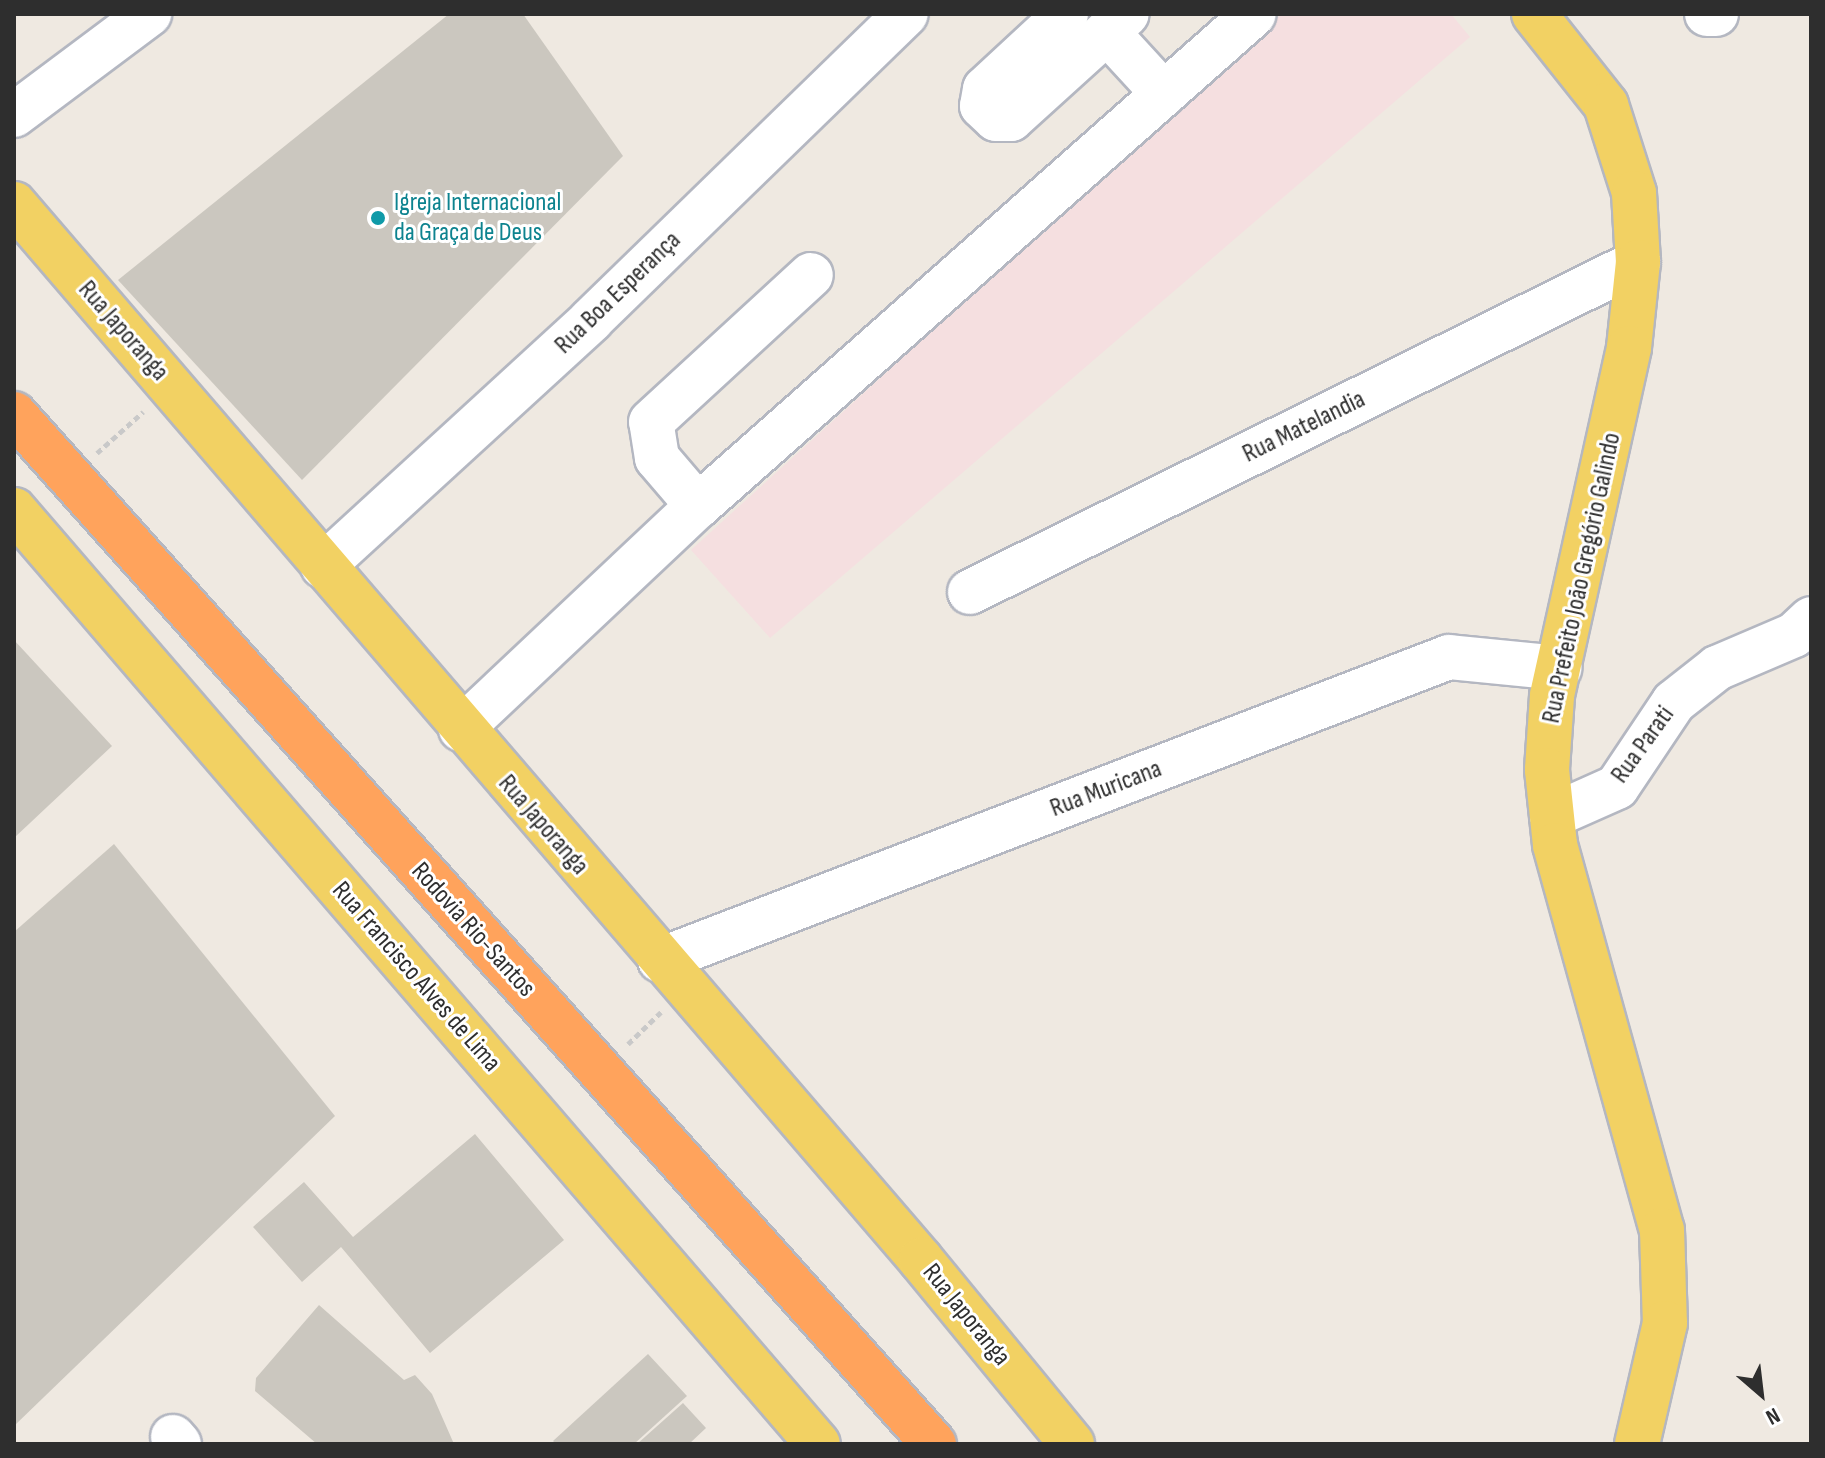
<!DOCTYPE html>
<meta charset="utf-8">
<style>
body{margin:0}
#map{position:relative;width:1825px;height:1458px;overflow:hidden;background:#efe9e1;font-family:"Sofia Sans Condensed",sans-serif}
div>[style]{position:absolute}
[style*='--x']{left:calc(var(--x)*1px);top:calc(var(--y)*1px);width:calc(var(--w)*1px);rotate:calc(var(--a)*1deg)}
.medical>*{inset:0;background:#f5dfe0}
.building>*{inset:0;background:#cbc7bf}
.path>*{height:5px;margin-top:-2.5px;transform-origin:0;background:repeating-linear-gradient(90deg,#c9c9c9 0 6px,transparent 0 10px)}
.roads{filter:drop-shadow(2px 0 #b4b7c1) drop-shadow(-2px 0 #b4b7c1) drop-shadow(0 2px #b4b7c1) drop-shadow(0 -2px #b4b7c1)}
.minor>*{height:44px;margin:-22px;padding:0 22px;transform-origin:22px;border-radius:22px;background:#fff}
.major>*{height:44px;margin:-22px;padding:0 22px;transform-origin:22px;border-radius:22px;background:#f2d163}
.highway>*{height:44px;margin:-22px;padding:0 22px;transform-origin:22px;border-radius:22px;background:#ffa35c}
.dots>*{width:22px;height:22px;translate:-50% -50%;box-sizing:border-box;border:4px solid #fff;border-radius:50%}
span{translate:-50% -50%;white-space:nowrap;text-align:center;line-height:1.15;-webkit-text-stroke:6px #fff;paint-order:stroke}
.culture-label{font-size:26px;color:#0d838f}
.left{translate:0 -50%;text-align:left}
.street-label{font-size:26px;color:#2e2e2e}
.frame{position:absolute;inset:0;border:16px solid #2e2e2e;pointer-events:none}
.north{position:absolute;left:1721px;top:1354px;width:80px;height:80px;-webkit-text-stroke:6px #fff;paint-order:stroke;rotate:152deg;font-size:22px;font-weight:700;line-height:32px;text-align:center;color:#2e2e2e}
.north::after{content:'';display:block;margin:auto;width:28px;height:36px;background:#2e2e2e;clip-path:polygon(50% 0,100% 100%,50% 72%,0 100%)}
</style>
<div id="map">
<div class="medical">
<div style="clip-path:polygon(1281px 14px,1451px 14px,1470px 37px,770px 638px,691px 550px)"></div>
</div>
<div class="building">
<div style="clip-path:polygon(449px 14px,523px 14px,623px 156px,302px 480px,118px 280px)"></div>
<div style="clip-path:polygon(14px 640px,112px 746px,14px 838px)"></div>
<div style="clip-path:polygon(114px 844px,335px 1116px,14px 1426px,14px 932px)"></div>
<div style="clip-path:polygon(475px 1134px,564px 1240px,430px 1353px,341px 1247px,302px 1282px,253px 1227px,304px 1182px,353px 1237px)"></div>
<div style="clip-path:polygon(319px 1305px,404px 1380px,415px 1375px,432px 1394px,454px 1444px,317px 1444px,255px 1391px,256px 1378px)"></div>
<div style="clip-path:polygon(648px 1354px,687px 1396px,634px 1444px,556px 1444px,553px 1441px)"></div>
<div style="clip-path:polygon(683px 1403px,706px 1428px,689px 1444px,637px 1444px)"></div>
</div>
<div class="path">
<div style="--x:97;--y:453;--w:62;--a:-41.7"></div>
<div style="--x:628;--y:1044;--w:46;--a:-44.1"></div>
</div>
<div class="roads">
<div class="minor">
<div style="--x:1066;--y:14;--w:110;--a:137.2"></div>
<div style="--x:985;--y:89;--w:17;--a:100"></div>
<div style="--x:982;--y:106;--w:19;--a:43"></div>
<div style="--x:996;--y:119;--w:15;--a:0"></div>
<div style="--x:1011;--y:119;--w:156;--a:-42.2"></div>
<div style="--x:1707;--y:14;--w:9;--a:0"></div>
<div style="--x:1107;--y:32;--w:84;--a:47.4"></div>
<div style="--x:14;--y:115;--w:169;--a:-36.8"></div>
<div style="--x:698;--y:506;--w:63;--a:-130.5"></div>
<div style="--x:657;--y:458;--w:36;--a:-99"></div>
<div style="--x:651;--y:422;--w:217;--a:-42.6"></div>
<div style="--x:323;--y:566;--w:364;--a:-42.5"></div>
<div style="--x:591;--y:320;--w:439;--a:-44.2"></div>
<div style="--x:970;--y:592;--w:745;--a:-26.29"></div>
<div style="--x:461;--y:729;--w:325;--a:-43.3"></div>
<div style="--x:698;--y:506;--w:742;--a:-41.51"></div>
<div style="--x:1552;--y:816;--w:71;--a:-24"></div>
<div style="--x:1617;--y:787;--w:102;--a:-56.2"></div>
<div style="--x:1674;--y:702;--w:55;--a:-38.3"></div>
<div style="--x:1717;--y:668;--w:84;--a:-23.2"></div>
<div style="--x:1794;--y:635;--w:23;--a:-43"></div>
<div style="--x:660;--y:960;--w:845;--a:-21.01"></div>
<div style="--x:1449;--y:657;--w:111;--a:5.7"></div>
<div style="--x:173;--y:1437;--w:9;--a:49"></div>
</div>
<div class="major">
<div style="--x:1534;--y:14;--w:116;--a:51.6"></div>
<div style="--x:1606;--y:105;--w:92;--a:72.3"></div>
<div style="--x:1634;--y:193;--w:69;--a:86.7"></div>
<div style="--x:1638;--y:262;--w:86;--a:96"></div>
<div style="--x:1629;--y:348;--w:356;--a:102.5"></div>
<div style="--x:1552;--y:696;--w:74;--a:93.9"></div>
<div style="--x:1547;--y:770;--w:75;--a:83.9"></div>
<div style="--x:1555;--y:845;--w:400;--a:74.5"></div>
<div style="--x:1662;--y:1230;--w:93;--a:88.2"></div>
<div style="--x:1665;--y:1323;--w:124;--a:103"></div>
<div style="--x:14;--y:204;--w:1392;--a:49.34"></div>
<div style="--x:921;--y:1260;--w:238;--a:50.6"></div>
<div style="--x:14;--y:510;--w:1232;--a:49.28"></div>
</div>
<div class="highway">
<div style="--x:14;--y:414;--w:1381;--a:48.23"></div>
</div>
</div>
<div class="dots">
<div style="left:378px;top:218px;background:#0f9aa8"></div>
</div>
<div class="culture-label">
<span class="left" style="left:394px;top:218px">Igreja Internacional<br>da Graça de Deus</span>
</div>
<div class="street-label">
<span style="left:618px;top:293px;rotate:-44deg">Rua Boa Esperança</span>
<span style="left:123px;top:331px;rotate:49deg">Rua Japoranga</span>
<span style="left:1304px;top:427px;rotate:-26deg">Rua Matelandia</span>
<span style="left:1582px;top:578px;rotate:-78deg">Rua Prefeito João Gregório Galindo</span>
<span style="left:1643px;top:745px;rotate:-54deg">Rua Parati</span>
<span style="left:1106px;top:789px;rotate:-21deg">Rua Muricana</span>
<span style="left:543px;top:825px;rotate:49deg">Rua Japoranga</span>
<span style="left:473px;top:930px;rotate:48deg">Rodovia Rio-Santos</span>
<span style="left:416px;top:977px;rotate:49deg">Rua Francisco Alves de Lima</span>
<span style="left:966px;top:1315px;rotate:51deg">Rua Japoranga</span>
</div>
<div class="frame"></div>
<div class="north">N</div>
</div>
